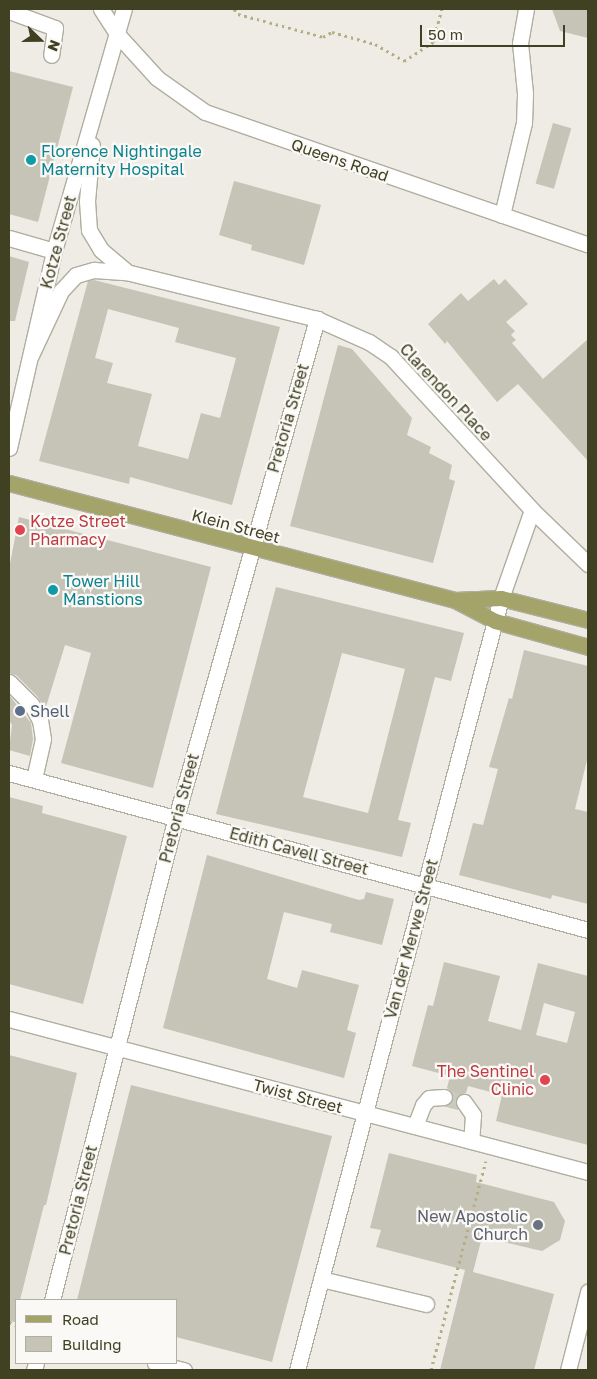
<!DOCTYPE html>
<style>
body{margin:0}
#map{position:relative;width:597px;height:1379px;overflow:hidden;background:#eeece5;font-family:"Golos Text",sans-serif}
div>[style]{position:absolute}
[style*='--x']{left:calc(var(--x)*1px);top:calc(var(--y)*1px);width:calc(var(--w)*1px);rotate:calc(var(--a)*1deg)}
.building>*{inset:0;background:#c6c3b7;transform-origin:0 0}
.minor-tunnel>*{height:15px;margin-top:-7.5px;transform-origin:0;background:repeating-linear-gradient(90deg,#cbcabe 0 15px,transparent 0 23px)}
.path>*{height:3px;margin-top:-1.5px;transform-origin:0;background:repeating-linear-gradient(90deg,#b2af85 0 2.5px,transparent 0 6.5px)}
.roads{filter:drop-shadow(1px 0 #afae9f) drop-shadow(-1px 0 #afae9f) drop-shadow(0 1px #afae9f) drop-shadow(0 -1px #afae9f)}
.minor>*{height:15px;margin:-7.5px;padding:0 7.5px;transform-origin:7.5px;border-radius:7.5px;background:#fff}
.major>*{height:15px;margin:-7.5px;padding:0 7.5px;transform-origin:7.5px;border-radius:7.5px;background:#a4a369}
.dots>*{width:14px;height:14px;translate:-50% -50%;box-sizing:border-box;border:2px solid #faf9f6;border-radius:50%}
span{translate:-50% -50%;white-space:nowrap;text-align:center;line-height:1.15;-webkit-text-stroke:4.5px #faf9f6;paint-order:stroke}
.culture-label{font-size:16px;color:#0d838f}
.left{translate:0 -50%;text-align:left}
.street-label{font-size:16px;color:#404023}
.health-label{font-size:16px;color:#be3a42}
.right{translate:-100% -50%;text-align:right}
.service-label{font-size:16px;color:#4e5e75}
.worship-label{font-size:16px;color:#5b616d}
.frame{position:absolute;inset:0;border:10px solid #404023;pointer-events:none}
.legend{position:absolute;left:15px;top:1299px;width:162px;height:65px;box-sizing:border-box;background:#faf9f6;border:1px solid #b0afa2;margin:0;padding:6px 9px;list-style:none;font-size:15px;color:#404023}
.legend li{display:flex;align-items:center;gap:10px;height:25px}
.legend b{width:25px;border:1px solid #b0afa2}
.north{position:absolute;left:15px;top:15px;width:50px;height:50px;-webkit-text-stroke:4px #faf9f6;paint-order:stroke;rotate:112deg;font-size:14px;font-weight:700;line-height:20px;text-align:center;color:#404023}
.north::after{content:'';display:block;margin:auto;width:18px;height:22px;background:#404023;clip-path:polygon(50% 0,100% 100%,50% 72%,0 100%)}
.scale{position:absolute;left:420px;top:25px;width:145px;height:22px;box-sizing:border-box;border:2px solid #404023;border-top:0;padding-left:6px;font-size:15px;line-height:18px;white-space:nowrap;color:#404023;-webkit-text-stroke:4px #faf9f6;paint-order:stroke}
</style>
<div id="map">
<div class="building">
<div style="clip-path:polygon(552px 9px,588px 9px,588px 38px,560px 31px)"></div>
<div style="clip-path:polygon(9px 71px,73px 87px,38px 222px,9px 214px)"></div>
<div style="left:553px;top:123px;width:19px;height:63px;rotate:16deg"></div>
<div style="clip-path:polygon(234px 181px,321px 205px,304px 265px,251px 250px,252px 245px,219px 235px)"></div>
<div style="clip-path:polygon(9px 256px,29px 262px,15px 321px,9px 321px)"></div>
<div style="clip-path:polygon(494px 279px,499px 285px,505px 279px,528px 304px,506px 322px,515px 331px,511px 335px,516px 340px,512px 343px,543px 379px,588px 339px,588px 461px,518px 384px,497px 402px,447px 341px,445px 344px,428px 324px,461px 293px,468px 301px)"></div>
<div style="clip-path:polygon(evenodd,94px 280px,280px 327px,232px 505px,130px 477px,129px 484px,39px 461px,88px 281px,94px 280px,108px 309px,179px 328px,175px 342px,236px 358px,220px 418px,201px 413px,188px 459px,138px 446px,152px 394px,107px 383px,113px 363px,95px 358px,108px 309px)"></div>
<div style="clip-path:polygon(338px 345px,352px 349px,412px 418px,407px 435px,431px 447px,429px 453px,452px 465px,449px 479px,455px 481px,433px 563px,290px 526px)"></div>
<div style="clip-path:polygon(19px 517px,211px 567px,153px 788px,61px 763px,91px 653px,65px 645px,45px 710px,38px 697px,16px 675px,9px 673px,9px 569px)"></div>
<div style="clip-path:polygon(evenodd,276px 587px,464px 633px,451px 681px,435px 677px,398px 820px,411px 823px,402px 857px,216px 814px,276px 587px,342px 653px,405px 669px,368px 813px,303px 797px,342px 653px)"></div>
<div style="clip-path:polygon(524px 650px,588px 666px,588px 756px,575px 809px,588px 812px,588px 904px,552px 895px,551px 899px,459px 875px,473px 823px,483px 825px,498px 769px,489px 767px,509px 698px,512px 699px)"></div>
<div style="clip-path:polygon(9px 695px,31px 723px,33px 739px,30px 756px,9px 750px,12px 725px,9px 720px)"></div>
<div style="clip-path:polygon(9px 797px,43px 806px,42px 813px,127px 836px,83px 1004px,9px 984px)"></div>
<div style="clip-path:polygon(207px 855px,359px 900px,364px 899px,366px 892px,394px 899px,382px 945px,330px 932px,332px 924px,284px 912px,267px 979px,297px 988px,302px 970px,359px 985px,347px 1030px,356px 1033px,344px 1078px,163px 1028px)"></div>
<div style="clip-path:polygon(evenodd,444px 962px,500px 976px,488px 1021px,521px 1030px,538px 963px,588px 976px,588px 1145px,496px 1121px,502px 1095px,468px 1086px,466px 1093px,455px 1098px,458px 1110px,443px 1106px,453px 1101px,452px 1092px,447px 1088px,450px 1076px,412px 1066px,428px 1005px,433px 1006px,444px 962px,544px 1003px,575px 1012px,567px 1043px,536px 1035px,544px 1003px)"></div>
<div style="clip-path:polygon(9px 1055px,77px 1073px,46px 1205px,44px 1205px,20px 1300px,16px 1300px,15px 1322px,9px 1321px)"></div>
<div style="clip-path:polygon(131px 1085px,332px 1136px,272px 1362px,176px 1337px,176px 1300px,77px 1300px)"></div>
<div style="clip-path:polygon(389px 1153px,477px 1175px,476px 1182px,554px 1202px,565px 1221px,560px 1240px,542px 1251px,482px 1237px,473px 1272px,554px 1294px,534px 1370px,440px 1370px,465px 1270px,376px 1247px,381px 1230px,370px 1228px)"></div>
</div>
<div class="minor-tunnel">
<div style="--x:444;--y:1097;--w:21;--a:14"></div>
</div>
<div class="path">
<div style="--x:234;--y:9;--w:6;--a:51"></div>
<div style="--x:238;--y:14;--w:88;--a:15.1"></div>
<div style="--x:323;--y:37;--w:10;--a:-29"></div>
<div style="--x:332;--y:32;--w:45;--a:15.6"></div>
<div style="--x:375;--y:44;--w:34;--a:30"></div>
<div style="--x:404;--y:61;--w:35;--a:-33"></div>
<div style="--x:433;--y:42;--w:34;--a:-75"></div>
<div style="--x:9;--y:1322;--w:8;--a:23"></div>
<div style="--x:431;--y:1370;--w:216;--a:-75.3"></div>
</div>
<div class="roads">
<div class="minor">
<div style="--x:101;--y:9;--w:30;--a:57"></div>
<div style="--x:117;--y:34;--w:59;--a:47.7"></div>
<div style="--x:157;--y:78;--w:59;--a:35.3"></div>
<div style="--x:205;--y:112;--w:405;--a:19.1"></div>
<div style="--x:9;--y:11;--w:49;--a:20.3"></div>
<div style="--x:55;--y:28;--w:27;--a:98"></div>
<div style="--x:92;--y:145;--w:56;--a:95.1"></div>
<div style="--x:87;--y:201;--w:29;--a:86"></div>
<div style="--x:89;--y:230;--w:23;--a:59"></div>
<div style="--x:101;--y:250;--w:33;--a:40"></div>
<div style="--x:502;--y:215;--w:95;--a:-76.6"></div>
<div style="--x:524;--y:123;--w:30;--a:-88"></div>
<div style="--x:525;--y:93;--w:50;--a:-95.7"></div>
<div style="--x:520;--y:43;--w:35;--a:-80"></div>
<div style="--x:9;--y:238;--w:47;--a:16.1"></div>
<div style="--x:31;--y:355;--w:71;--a:-64.9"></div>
<div style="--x:61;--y:291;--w:22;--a:-47"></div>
<div style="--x:76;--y:275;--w:19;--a:-16"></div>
<div style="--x:94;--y:270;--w:32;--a:4"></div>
<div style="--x:126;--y:272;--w:197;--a:13.8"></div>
<div style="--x:317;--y:319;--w:57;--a:23.9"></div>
<div style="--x:369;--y:342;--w:27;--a:34"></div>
<div style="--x:391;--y:357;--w:208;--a:47.3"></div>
<div style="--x:532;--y:510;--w:78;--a:44"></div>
<div style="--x:9;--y:448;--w:202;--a:-77.1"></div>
<div style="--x:54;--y:251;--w:252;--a:-73.9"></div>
<div style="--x:9;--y:682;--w:31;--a:45"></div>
<div style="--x:31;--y:704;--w:18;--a:61"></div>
<div style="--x:40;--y:720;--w:19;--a:81"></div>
<div style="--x:43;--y:739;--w:41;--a:102.7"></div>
<div style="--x:9;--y:773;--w:600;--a:15.17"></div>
<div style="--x:9;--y:1019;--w:599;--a:14.8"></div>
<div style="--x:464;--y:1102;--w:16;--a:55"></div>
<div style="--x:473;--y:1115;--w:26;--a:94"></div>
<div style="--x:415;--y:1126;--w:22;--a:-69"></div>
<div style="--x:423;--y:1105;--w:9;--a:-49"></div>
<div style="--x:429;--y:1098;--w:15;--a:-4"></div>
<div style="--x:321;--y:1279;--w:108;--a:13.4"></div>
<div style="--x:52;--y:1300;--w:498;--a:-75.6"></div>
<div style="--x:176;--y:818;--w:519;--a:-74.22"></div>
<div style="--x:155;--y:1363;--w:30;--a:14"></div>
<div style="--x:34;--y:1370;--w:7;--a:-74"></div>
<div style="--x:297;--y:1370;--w:798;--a:-75.2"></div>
<div style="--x:501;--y:598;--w:93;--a:-70.6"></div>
<div style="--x:568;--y:1370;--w:81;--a:-75.6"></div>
</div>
<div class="major">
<div style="--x:9;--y:483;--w:461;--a:14.7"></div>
<div style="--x:455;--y:600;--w:45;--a:27.7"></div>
<div style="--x:495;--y:621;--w:97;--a:15.6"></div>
<div style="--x:455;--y:600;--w:46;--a:-2.5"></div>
<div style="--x:501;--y:598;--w:90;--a:14.2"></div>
</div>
</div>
<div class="dots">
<div style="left:31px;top:160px;background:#0f9aa8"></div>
<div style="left:20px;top:530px;background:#e0444e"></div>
<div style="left:53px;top:590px;background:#0f9aa8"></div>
<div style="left:20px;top:711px;background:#5c6f8a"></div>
<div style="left:545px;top:1080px;background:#e0444e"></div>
<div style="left:538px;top:1225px;background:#6b7280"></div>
</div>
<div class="culture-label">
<span class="left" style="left:41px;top:160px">Florence Nightingale<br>Maternity Hospital</span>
<span class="left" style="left:63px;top:590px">Tower Hill<br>Manstions</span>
</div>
<div class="street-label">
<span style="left:340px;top:160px;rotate:19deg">Queens Road</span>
<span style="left:58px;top:242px;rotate:-75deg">Kotze Street</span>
<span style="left:446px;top:392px;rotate:47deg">Clarendon Place</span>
<span style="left:288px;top:418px;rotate:-74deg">Pretoria Street</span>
<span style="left:236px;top:526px;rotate:15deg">Klein Street</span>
<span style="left:179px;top:808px;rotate:-75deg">Pretoria Street</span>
<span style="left:299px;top:851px;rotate:15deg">Edith Cavell Street</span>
<span style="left:411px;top:939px;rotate:-75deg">Van der Merwe Street</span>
<span style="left:298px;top:1096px;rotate:15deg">Twist Street</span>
<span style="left:78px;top:1200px;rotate:-76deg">Pretoria Street</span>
</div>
<div class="health-label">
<span class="left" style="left:30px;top:530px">Kotze Street<br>Pharmacy</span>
<span class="right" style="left:534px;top:1080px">The Sentinel<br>Clinic</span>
</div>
<div class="service-label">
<span class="left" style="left:30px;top:711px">Shell</span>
</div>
<div class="worship-label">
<span class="right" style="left:528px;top:1225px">New Apostolic<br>Church</span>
</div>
<div class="frame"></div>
<ul class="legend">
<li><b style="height:6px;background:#a4a369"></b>Road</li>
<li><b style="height:14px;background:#c6c3b7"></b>Building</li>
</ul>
<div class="north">N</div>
<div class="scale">50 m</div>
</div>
